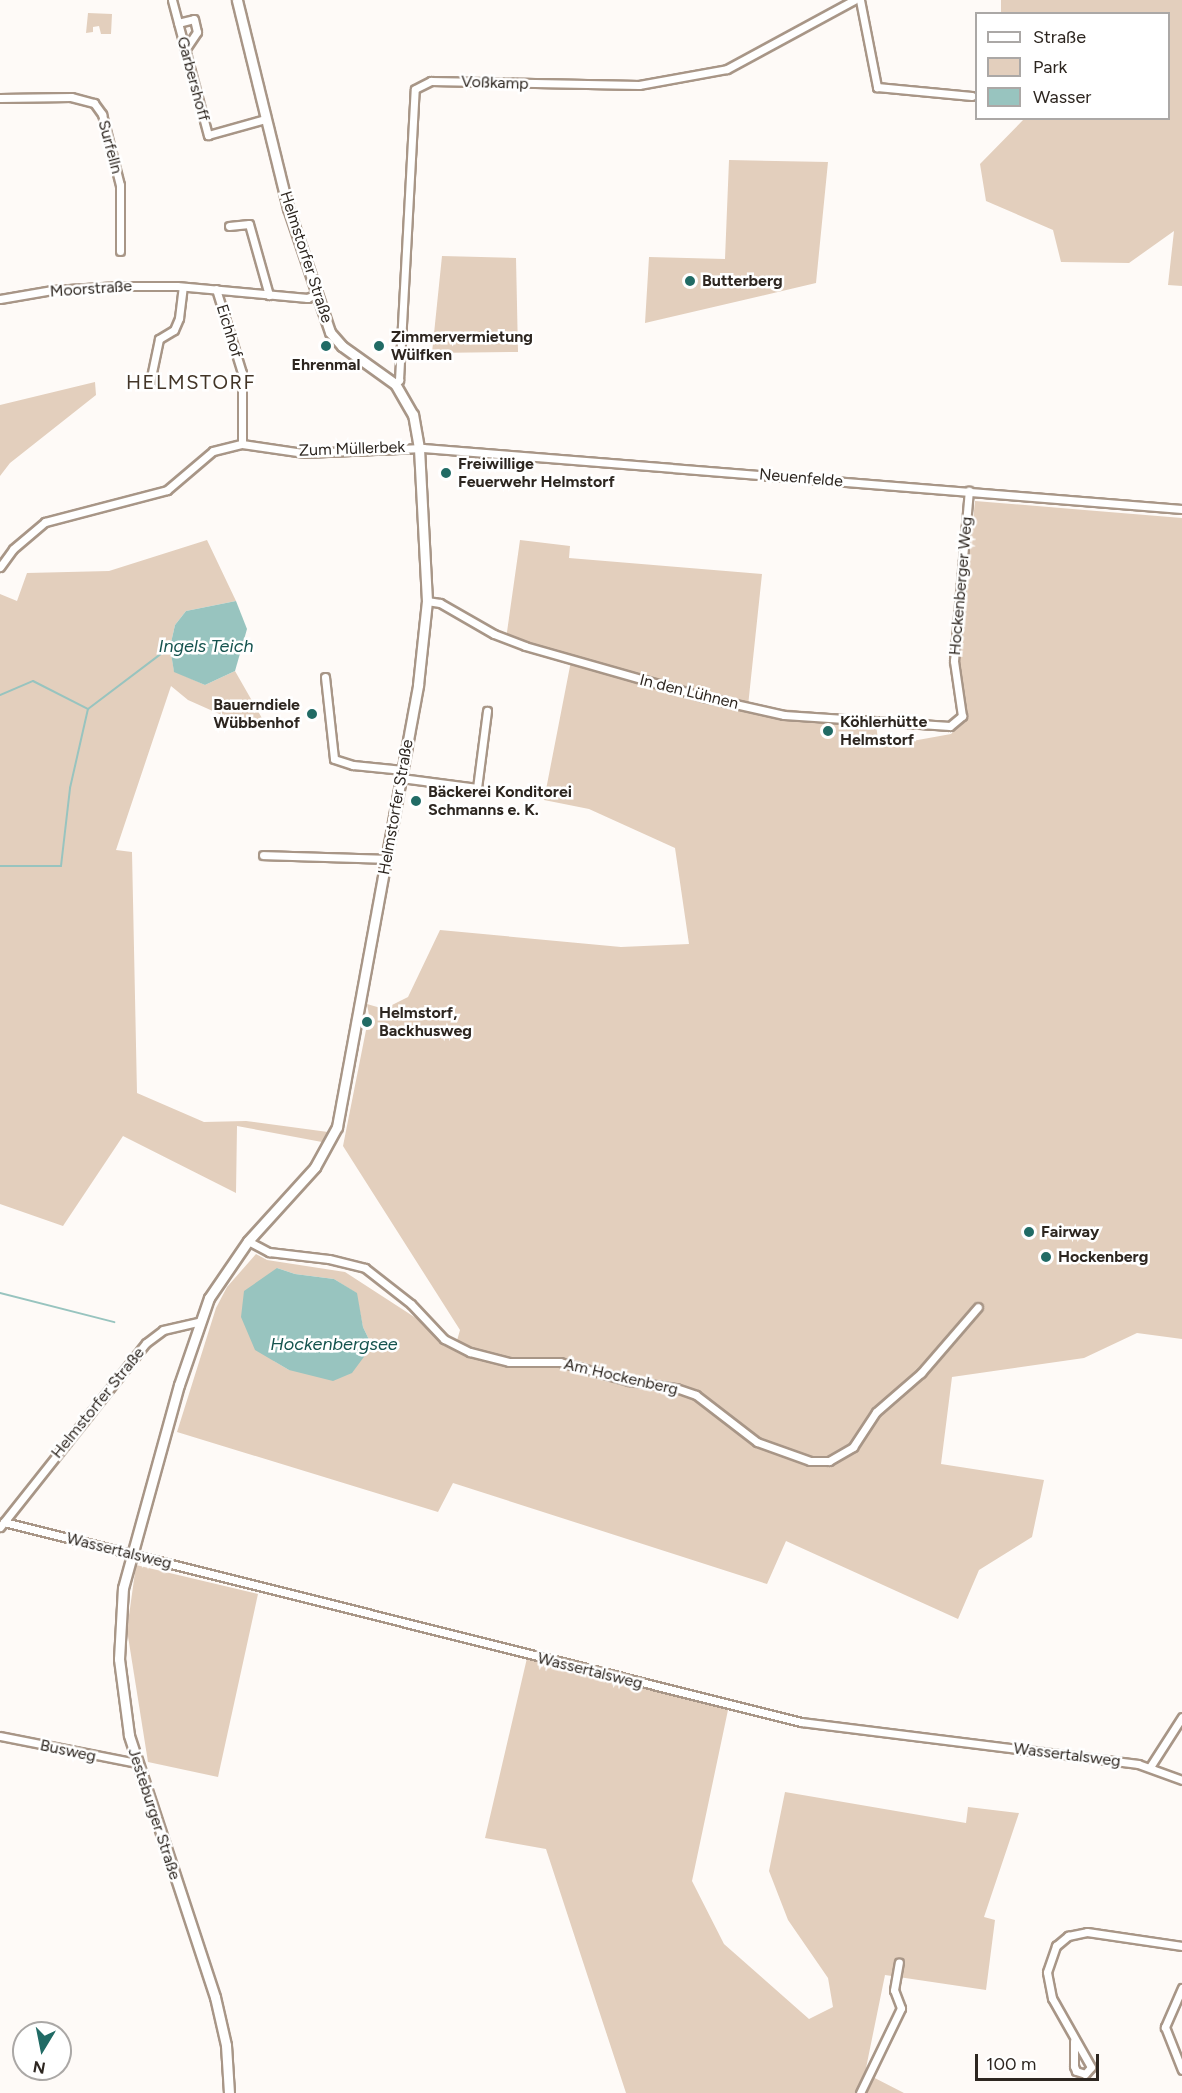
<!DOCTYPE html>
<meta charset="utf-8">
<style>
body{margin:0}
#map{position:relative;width:1182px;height:2093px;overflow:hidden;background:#fefaf7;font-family:Figtree,sans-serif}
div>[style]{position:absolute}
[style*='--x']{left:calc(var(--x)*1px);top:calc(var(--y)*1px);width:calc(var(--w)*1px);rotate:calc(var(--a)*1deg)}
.green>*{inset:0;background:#e3cfbd}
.water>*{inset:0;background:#98c4bf}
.stream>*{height:2px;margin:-1px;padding:0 1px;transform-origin:1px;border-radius:1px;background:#98c4bf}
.roads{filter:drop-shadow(2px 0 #a89687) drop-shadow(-2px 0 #a89687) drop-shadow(0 2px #a89687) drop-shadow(0 -2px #a89687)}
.street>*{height:7px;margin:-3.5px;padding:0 3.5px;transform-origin:3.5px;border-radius:3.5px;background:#fff}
.secondary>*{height:9px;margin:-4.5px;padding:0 4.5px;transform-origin:4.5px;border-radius:4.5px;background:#fff}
.dots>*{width:16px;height:16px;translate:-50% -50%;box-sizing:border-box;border:3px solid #fff;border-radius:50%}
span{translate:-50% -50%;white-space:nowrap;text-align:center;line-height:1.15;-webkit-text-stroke:5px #fff;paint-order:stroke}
.street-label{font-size:16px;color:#2d2620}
.poi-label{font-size:16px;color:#2d2620;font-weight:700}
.left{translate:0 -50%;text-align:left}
.right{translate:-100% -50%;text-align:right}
.water-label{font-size:18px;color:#15534e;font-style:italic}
.quarter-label{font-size:20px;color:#433527;letter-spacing:1.5px}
.legend{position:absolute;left:975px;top:12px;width:195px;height:108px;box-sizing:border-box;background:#fff;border:2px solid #aba8a6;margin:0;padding:8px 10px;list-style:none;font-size:18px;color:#2d2620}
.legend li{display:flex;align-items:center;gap:12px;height:30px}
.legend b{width:30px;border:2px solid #aba8a6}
.north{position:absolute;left:12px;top:2021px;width:60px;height:60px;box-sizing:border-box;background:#fff;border:2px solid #aba8a6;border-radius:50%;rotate:190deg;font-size:16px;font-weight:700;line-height:24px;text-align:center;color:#2d2620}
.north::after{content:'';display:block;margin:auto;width:21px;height:27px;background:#216b65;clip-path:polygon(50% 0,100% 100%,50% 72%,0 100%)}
.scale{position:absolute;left:975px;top:2054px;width:124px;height:27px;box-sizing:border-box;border:3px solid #2d2620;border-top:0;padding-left:8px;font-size:18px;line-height:21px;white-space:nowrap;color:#2d2620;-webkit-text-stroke:4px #fff;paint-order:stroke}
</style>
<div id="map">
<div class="green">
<div style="clip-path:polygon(1001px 0,1182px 0,1182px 286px,1168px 285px,1174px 231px,1129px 263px,1061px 262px,1053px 230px,986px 201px,980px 164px,1024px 119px,1168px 118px,1168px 14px,1001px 13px)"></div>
<div style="clip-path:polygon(88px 13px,112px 14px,111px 34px,101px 34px,99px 26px,93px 27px,93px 32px,86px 33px)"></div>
<div style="clip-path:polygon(729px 160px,828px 162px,816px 283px,645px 323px,649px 257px,725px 259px)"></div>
<div style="clip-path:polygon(442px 256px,516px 258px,518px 352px,432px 353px)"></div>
<div style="clip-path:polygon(95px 382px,96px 395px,10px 463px,0 476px,0 405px)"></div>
<div style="clip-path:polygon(evenodd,975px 501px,1182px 518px,1182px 1339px,1137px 1333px,1084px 1358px,952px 1377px,941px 1464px,1044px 1480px,1032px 1537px,979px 1570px,958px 1619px,786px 1541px,767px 1584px,453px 1483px,438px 1512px,177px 1432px,216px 1308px,227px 1287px,256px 1254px,267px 1260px,345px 1272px,456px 1344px,460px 1330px,343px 1146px,369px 1015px,367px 1004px,384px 1009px,408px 997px,440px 930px,621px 947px,689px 944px,675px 848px,589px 809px,544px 800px,571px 661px,506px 639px,520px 540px,570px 546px,569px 558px,762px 574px,748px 706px,875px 717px,879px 747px,951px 734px,967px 718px,959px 660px,975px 501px,277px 1268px,295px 1274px,334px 1279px,356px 1293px,363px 1327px,372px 1346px,289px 1370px,274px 1361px,277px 1268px)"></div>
<div style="clip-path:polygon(207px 540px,236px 601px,186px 611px,175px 625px,170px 647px,174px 671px,205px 685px,235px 671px,263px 720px,242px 724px,188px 700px,171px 686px,116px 850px,132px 852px,137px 1093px,204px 1122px,246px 1121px,328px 1132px,322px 1142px,237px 1126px,236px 1193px,123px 1136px,63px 1226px,0 1204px,0 594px,17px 601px,27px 573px,109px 571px)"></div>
<div style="clip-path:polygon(136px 1565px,258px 1594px,218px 1777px,148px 1762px,127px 1630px)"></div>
<div style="clip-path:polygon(527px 1658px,728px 1710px,692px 1881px,724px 1944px,809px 2019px,833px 2007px,828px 1978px,788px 1920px,769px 1871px,785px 1792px,966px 1823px,968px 1807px,1019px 1813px,984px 1917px,995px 1920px,986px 1990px,885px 1975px,865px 2073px,904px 2093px,626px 2093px,546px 1849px,485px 1838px)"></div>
</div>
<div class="water">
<div style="clip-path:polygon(236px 601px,247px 629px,235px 671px,205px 685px,174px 672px,170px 647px,175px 625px,186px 611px)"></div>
<div style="clip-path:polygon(277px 1268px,295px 1274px,334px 1279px,357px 1293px,363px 1327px,372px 1346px,352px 1373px,333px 1381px,289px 1370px,255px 1350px,241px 1317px,244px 1291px)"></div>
</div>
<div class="stream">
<div style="--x:0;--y:695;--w:36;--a:-23"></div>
<div style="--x:33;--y:681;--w:62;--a:27"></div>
<div style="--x:88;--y:709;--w:103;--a:-37.1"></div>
<div style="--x:0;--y:866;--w:61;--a:0"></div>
<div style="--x:61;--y:866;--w:79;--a:-83.4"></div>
<div style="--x:70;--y:788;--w:81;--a:-77.2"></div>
<div style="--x:0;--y:1293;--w:118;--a:14.3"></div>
</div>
<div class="roads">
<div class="street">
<div style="--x:172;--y:0;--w:140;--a:75.1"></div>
<div style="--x:208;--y:135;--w:59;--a:-15.7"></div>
<div style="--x:860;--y:0;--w:89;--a:78.9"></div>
<div style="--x:877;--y:87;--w:95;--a:5.4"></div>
<div style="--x:178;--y:23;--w:16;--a:-14"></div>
<div style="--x:194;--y:19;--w:13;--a:77"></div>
<div style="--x:197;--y:32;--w:22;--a:124"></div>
<div style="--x:0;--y:98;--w:71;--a:-0.8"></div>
<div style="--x:71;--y:97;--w:24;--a:15"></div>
<div style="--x:94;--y:103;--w:14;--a:54"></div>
<div style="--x:102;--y:114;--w:73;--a:75.8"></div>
<div style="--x:120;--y:185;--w:66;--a:90"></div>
<div style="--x:229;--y:226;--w:20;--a:-6"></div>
<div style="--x:249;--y:224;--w:74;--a:74.3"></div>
<div style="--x:216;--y:289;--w:88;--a:72.8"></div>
<div style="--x:242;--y:373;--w:71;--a:90"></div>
<div style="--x:0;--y:299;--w:53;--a:-9.8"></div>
<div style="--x:52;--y:290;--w:67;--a:-3.4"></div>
<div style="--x:119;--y:286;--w:58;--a:0"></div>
<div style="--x:177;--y:286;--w:131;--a:5.3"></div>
<div style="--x:307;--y:298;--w:9;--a:-21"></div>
<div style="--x:150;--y:382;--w:44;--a:-78.2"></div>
<div style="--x:159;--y:339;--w:17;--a:-31"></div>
<div style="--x:174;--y:330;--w:13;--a:-67"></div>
<div style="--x:179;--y:318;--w:31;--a:-83"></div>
<div style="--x:395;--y:384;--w:6;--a:-45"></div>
<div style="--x:399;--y:380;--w:291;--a:-86.9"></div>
<div style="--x:415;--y:89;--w:18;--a:-27"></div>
<div style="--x:431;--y:81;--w:208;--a:1.1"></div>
<div style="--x:639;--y:85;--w:89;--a:-10.3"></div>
<div style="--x:727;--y:69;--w:145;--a:-28.5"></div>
<div style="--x:0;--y:567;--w:22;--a:-54"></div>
<div style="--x:13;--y:549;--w:42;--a:-40.2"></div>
<div style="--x:45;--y:522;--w:126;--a:-14.7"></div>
<div style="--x:167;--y:490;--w:60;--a:-40.3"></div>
<div style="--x:213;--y:451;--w:30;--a:-14"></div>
<div style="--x:242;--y:444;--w:63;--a:8.3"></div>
<div style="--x:304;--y:453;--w:119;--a:-2.4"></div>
<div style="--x:423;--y:448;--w:761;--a:4.59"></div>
<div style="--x:427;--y:601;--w:13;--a:9"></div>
<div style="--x:440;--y:603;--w:62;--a:29.9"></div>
<div style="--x:494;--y:634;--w:33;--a:21"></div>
<div style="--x:525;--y:646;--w:186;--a:15.9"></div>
<div style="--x:704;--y:697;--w:82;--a:12.7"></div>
<div style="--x:784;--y:715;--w:166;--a:3.8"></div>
<div style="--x:950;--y:726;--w:16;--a:-40"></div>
<div style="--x:962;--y:716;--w:56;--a:-98.3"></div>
<div style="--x:954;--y:661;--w:171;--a:-85"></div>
<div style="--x:325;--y:677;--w:82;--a:83.7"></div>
<div style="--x:334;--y:759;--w:20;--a:18"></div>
<div style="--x:353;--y:765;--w:50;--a:5.7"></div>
<div style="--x:401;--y:778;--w:77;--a:7.5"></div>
<div style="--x:477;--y:788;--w:78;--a:-82.6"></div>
<div style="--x:263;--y:855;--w:124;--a:1.8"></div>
<div style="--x:248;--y:1241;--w:24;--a:28"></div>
<div style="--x:269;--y:1252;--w:60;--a:6.7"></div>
<div style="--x:329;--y:1259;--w:37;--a:14"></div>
<div style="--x:365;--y:1268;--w:58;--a:38"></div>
<div style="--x:411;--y:1304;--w:48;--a:46.7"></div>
<div style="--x:444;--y:1339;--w:29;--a:27"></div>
<div style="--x:470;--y:1352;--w:40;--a:14.4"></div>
<div style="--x:509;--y:1362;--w:51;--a:0"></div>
<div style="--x:560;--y:1362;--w:72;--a:15.4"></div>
<div style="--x:629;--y:1381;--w:48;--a:8.5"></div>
<div style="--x:676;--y:1388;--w:21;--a:19"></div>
<div style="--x:696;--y:1395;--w:77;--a:37.6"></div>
<div style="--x:757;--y:1442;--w:56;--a:19.7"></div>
<div style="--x:810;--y:1461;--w:19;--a:0"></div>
<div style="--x:829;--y:1461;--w:28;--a:-30"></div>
<div style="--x:853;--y:1447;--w:42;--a:-56.7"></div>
<div style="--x:876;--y:1412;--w:60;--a:-40.9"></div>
<div style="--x:921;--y:1373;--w:87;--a:-49.2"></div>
<div style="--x:4;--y:1522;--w:822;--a:14.09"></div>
<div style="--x:801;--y:1722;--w:340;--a:7.1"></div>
<div style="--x:1138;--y:1764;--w:47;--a:20"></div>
<div style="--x:0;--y:1527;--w:235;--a:-51.6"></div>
<div style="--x:146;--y:1343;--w:21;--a:-37"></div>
<div style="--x:163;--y:1330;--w:36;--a:-13"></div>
<div style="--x:0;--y:1736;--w:139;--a:11.2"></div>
<div style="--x:1150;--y:1767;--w:59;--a:-57.4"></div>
<div style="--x:1182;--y:1988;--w:43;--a:113.6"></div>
<div style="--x:1165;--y:2027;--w:46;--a:68.4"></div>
<div style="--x:1074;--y:2041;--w:25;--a:90"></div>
<div style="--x:1074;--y:2066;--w:5;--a:68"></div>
<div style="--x:1076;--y:2071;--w:9;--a:18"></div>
<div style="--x:1085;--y:2074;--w:9;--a:-49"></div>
<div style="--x:1091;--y:2067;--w:79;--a:-119.5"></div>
<div style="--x:1052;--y:1998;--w:26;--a:-101"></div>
<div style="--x:1047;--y:1972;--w:28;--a:-71"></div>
<div style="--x:1056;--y:1946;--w:16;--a:-40"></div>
<div style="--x:1068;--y:1936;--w:19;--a:-12"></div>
<div style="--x:1087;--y:1932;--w:96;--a:8.4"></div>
<div style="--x:860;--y:2093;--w:94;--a:-64.2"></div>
<div style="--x:901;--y:2008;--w:19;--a:-111"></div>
<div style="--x:894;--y:1990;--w:28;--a:-80"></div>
</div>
<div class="secondary">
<div style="--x:229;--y:2093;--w:48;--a:-93.6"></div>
<div style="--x:226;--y:2045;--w:49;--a:-102.9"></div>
<div style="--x:215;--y:1997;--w:276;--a:-108.2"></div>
<div style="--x:129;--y:1735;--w:77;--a:-97.5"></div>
<div style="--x:119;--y:1659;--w:71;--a:-86.8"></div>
<div style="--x:123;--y:1588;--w:211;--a:-74.6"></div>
<div style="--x:179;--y:1385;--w:92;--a:-71"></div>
<div style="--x:209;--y:1298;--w:69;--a:-55.6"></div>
<div style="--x:248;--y:1241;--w:100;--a:-47.8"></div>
<div style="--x:315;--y:1167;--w:46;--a:-61.2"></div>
<div style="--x:337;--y:1127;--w:449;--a:-79.6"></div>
<div style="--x:418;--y:685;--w:84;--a:-83.9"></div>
<div style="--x:427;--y:601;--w:153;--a:-93"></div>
<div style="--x:419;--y:448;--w:34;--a:-100"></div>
<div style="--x:413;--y:415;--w:36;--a:-120"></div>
<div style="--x:395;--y:384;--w:65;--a:-144.4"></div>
<div style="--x:342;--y:346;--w:18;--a:-131"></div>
<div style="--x:330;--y:332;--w:131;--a:-108.7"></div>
<div style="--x:288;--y:208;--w:214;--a:-103.8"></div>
</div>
</div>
<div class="dots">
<div style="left:690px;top:281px;background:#216b65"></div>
<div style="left:326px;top:346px;background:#216b65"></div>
<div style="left:379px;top:346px;background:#216b65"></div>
<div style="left:446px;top:473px;background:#216b65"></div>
<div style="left:312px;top:714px;background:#216b65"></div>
<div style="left:828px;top:731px;background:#216b65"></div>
<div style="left:416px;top:801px;background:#216b65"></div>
<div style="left:367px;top:1022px;background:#216b65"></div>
<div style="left:1029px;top:1232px;background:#216b65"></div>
<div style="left:1046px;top:1257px;background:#216b65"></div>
</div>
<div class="street-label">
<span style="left:193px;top:79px;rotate:75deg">Garbershoff</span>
<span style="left:495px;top:83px;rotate:2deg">Voßkamp</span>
<span style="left:110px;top:147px;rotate:75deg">Surfelln</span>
<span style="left:306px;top:257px;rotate:72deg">Helmstorfer Straße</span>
<span style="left:91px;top:289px;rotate:-4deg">Moorstraße</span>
<span style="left:229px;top:331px;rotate:73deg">Eichhof</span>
<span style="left:352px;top:449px;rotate:-2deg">Zum Müllerbek</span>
<span style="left:801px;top:478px;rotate:5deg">Neuenfelde</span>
<span style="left:961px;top:586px;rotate:-85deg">Hockenberger Weg</span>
<span style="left:689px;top:692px;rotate:14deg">In den Lühnen</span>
<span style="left:396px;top:807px;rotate:-80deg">Helmstorfer Straße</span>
<span style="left:621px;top:1377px;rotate:13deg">Am Hockenberg</span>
<span style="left:98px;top:1403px;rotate:-51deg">Helmstorfer Straße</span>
<span style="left:119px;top:1551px;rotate:14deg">Wassertalsweg</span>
<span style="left:590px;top:1671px;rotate:14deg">Wassertalsweg</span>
<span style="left:68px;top:1751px;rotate:12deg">Busweg</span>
<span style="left:1067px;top:1755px;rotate:7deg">Wassertalsweg</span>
<span style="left:154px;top:1814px;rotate:72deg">Jesteburger Straße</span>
</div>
<div class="poi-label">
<span class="left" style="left:702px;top:281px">Butterberg</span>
<span class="left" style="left:391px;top:346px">Zimmervermietung<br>Wülfken</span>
<span style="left:326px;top:365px">Ehrenmal</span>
<span class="left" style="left:458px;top:473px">Freiwillige<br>Feuerwehr Helmstorf</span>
<span class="right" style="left:300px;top:714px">Bauerndiele<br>Wübbenhof</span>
<span class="left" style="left:840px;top:731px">Köhlerhütte<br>Helmstorf</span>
<span class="left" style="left:428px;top:801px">Bäckerei Konditorei<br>Schmanns e. K.</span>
<span class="left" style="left:379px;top:1022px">Helmstorf,<br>Backhusweg</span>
<span class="left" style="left:1041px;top:1232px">Fairway</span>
<span class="left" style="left:1058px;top:1257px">Hockenberg</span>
</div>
<div class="water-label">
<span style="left:206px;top:646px">Ingels Teich</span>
<span style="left:334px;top:1344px">Hockenbergsee</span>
</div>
<div class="quarter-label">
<span style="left:191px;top:382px">HELMSTORF</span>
</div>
<ul class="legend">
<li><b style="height:8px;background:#fff"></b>Straße</li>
<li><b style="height:16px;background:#e3cfbd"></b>Park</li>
<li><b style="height:16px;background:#98c4bf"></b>Wasser</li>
</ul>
<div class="north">N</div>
<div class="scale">100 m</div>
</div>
